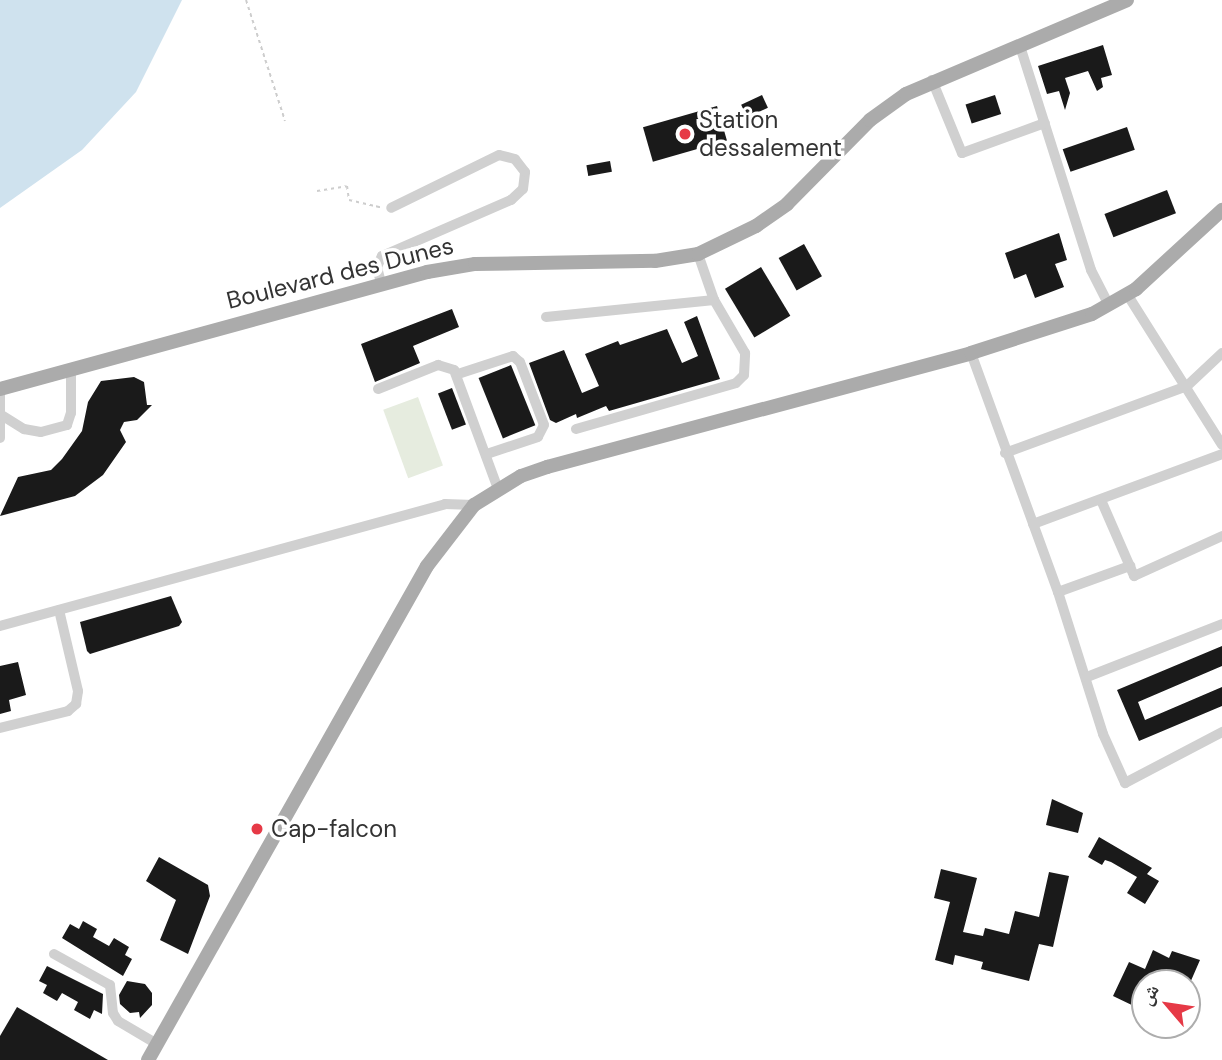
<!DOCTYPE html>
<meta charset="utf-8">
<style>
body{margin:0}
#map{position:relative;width:1222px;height:1060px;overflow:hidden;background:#fff;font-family:"DM Sans","Noto Naskh Arabic",sans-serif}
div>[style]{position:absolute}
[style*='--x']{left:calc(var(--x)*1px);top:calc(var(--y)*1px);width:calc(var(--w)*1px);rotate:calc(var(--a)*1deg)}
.green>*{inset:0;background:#e6ecdf;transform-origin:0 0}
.water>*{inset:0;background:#cfe2ee}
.building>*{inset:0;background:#1a1a1a;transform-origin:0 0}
.path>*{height:2px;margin-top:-1px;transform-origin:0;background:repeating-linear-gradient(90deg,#cdcdcd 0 3.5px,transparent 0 7px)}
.minor>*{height:10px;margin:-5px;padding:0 5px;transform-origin:5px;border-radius:5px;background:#d0d0d0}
.major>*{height:14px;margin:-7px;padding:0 7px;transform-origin:7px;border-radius:7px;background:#ababab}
.dots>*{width:19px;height:19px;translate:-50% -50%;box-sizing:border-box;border:4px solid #fff;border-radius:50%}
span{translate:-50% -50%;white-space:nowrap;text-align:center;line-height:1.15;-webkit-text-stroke:7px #fff;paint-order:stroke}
.poi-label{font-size:24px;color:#333}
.left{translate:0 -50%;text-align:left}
.street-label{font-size:24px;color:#333}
.north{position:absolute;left:1131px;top:969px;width:70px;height:70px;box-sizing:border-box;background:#fff;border:2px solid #adadad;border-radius:50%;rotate:299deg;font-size:19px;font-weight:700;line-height:28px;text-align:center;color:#333}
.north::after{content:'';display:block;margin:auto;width:24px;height:32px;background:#e63946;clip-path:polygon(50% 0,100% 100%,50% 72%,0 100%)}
</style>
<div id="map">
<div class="green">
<div style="left:418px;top:397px;width:73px;height:37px;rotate:70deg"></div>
</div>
<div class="water">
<div style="clip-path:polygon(0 0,182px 0,136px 92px,82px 150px,0 208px)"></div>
</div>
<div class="building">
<div style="clip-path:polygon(1103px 45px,1112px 75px,1101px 78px,1103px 87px,1097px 91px,1088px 71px,1065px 78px,1070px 93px,1065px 110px,1059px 91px,1047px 94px,1038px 66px)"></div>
<div style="left:762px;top:95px;width:14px;height:23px;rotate:65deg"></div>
<div style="left:995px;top:95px;width:20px;height:31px;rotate:72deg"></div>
<div style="left:717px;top:106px;width:36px;height:77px;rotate:74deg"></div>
<div style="left:1127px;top:127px;width:24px;height:68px;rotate:71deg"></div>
<div style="left:610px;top:161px;width:11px;height:24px;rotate:80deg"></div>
<div style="left:1167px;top:190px;width:25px;height:67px;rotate:69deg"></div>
<div style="clip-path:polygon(1059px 233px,1067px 260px,1055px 264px,1064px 287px,1035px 298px,1026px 274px,1014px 279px,1005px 253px)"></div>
<div style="left:804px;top:244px;width:37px;height:29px;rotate:61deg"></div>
<div style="left:761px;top:267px;width:57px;height:42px;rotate:59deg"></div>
<div style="clip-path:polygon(452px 309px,459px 327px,413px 346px,420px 363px,375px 382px,361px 344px)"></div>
<div style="clip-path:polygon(697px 316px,720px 379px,609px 411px,606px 406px,577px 418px,576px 414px,556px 423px,550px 420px,529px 363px,564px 350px,582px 393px,599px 386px,585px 354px,618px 341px,620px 345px,667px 329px,682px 363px,698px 356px,684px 322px)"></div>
<div style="left:511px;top:365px;width:65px;height:35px;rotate:68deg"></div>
<div style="clip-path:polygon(134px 377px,144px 382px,147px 405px,152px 405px,137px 420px,124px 422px,120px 430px,126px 442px,103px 475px,75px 496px,0 516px,18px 477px,51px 470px,62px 459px,82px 431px,88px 402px,101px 381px)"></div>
<div style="left:452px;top:388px;width:39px;height:15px;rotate:69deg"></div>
<div style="clip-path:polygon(171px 596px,182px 622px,179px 626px,90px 654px,87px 651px,80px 622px)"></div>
<div style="clip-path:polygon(1222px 646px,1222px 666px,1138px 702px,1145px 720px,1222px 687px,1222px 706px,1139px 741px,1117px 690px)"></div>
<div style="clip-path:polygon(18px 662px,26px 695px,9px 700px,11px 711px,0 714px,0 666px)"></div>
<div style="clip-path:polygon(1052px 799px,1083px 813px,1078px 833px,1046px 825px)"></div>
<div style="clip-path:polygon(1099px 837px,1152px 868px,1147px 874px,1159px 881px,1145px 904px,1127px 893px,1137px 877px,1111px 862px,1105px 860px,1102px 865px,1088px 857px)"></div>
<div style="clip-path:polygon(159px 857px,208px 885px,210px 896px,188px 954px,160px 940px,176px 900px,146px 881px)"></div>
<div style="clip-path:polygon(941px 869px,977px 878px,963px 932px,983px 936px,985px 928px,1009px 934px,1015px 911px,1039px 917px,1049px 872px,1069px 876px,1053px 947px,1039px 944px,1029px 981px,981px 969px,983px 962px,955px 955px,953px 965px,935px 960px,950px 902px,934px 898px)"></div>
<div style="clip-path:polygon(83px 921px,97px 929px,93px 937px,109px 946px,114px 938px,129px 947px,125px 955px,132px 959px,123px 976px,62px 938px,70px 924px,79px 929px)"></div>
<div style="clip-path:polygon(1153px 950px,1169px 958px,1172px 951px,1200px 960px,1190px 983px,1145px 983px,1138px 1008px,1113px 996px,1129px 962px,1145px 969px)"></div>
<div style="clip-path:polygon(47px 966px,103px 994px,102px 1014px,94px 1010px,90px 1019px,74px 1010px,78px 1002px,62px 993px,57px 1001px,43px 993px,47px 985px,39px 981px)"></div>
<div style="clip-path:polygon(127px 981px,145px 984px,152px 993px,152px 1005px,140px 1018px,139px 1012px,130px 1013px,120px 1004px,119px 995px)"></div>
<div style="clip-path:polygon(17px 1007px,108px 1060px,0 1060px,0 1036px)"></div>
</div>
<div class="path">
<div style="--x:246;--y:0;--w:127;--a:72.1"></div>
<div style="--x:317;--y:191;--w:30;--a:-9"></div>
<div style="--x:347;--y:186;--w:14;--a:82"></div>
<div style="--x:349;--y:200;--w:32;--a:13"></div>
</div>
<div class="minor">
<div style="--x:1020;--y:46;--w:235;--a:72.4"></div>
<div style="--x:1091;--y:270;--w:38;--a:63"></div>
<div style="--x:932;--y:80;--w:79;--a:67.7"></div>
<div style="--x:962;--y:153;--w:88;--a:-19.9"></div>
<div style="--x:381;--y:283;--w:16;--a:-104"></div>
<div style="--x:377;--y:267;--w:12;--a:-66"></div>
<div style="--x:382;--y:256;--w:141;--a:-23.5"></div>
<div style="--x:511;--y:200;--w:16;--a:-43"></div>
<div style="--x:523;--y:189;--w:17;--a:-83"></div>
<div style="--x:525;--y:172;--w:16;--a:-128"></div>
<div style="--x:515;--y:159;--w:16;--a:-166"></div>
<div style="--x:499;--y:155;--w:120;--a:153.9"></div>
<div style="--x:1127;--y:294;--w:178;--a:57.8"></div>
<div style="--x:546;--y:317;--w:169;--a:-5.8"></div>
<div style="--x:971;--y:353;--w:254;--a:70"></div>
<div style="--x:1058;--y:592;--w:149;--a:72.4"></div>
<div style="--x:1103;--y:734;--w:54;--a:65.8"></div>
<div style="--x:1125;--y:783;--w:110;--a:-27.7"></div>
<div style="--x:458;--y:374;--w:58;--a:-18.1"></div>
<div style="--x:513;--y:356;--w:9;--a:41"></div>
<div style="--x:520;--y:362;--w:67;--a:69.1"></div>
<div style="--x:544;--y:425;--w:13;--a:117"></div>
<div style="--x:538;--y:437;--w:54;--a:161.6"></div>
<div style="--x:378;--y:389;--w:65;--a:-21.8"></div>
<div style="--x:438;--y:365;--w:17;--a:17"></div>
<div style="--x:454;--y:370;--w:127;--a:69.7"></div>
<div style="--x:0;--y:391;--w:47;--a:90"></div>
<div style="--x:3;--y:416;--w:25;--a:32"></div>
<div style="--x:24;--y:429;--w:17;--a:10"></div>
<div style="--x:41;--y:432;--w:27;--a:-15"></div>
<div style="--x:67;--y:425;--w:13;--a:-72"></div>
<div style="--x:71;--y:413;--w:44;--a:-90"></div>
<div style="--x:576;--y:429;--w:166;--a:-16"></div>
<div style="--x:736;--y:383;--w:11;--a:-45"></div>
<div style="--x:744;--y:375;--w:22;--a:-87"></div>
<div style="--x:745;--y:353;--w:61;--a:-120.3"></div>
<div style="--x:714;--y:300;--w:49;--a:-109.2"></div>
<div style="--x:1005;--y:453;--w:194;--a:-20.2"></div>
<div style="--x:1187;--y:386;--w:48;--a:-43.3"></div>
<div style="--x:1101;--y:500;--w:83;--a:66.5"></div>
<div style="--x:1134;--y:576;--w:97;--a:-24.4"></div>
<div style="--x:1033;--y:524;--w:202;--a:-20.3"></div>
<div style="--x:1058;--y:592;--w:77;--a:-19.9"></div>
<div style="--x:0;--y:626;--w:461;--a:-15.3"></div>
<div style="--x:445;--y:504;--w:29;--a:2"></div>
<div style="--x:1087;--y:677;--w:145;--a:-21.4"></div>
<div style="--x:0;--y:728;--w:70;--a:-14"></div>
<div style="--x:68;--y:711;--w:11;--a:-41"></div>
<div style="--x:76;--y:704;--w:13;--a:-81"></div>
<div style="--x:78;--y:691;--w:83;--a:-103.2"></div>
<div style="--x:54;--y:954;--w:64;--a:29"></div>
<div style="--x:110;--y:985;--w:28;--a:84"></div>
<div style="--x:113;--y:1013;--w:9;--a:58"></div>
<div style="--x:118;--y:1021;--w:45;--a:30.5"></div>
</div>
<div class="major">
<div style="--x:0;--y:389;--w:443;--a:-15.3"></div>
<div style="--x:427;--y:272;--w:49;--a:-9.5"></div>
<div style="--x:475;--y:264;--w:180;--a:-1"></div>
<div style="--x:655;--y:261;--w:44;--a:-9.2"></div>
<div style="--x:698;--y:254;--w:64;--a:-25.8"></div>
<div style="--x:756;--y:226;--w:38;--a:-35"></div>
<div style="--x:787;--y:204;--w:118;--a:-45.3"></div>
<div style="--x:870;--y:120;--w:44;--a:-35.8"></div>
<div style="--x:906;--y:94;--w:240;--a:-23"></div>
<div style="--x:148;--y:1060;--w:567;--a:-60.54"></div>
<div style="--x:427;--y:566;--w:77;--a:-52.4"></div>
<div style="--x:474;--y:505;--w:55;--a:-31.7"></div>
<div style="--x:521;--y:476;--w:28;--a:-19"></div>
<div style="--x:547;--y:467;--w:439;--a:-15"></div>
<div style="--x:971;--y:353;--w:127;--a:-17.9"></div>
<div style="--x:1092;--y:314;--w:51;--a:-29.6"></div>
<div style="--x:1136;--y:289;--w:117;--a:-42.6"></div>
</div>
<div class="dots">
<div style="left:685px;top:134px;background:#e63946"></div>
<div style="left:257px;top:829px;background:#e63946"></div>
</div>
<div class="poi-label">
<span class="left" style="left:699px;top:134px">Station<br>dessalement</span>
<span class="left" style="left:271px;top:829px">Cap-falcon</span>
</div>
<div class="street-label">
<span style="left:340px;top:273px;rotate:-14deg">Boulevard des Dunes</span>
</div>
<div class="north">ش</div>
</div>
